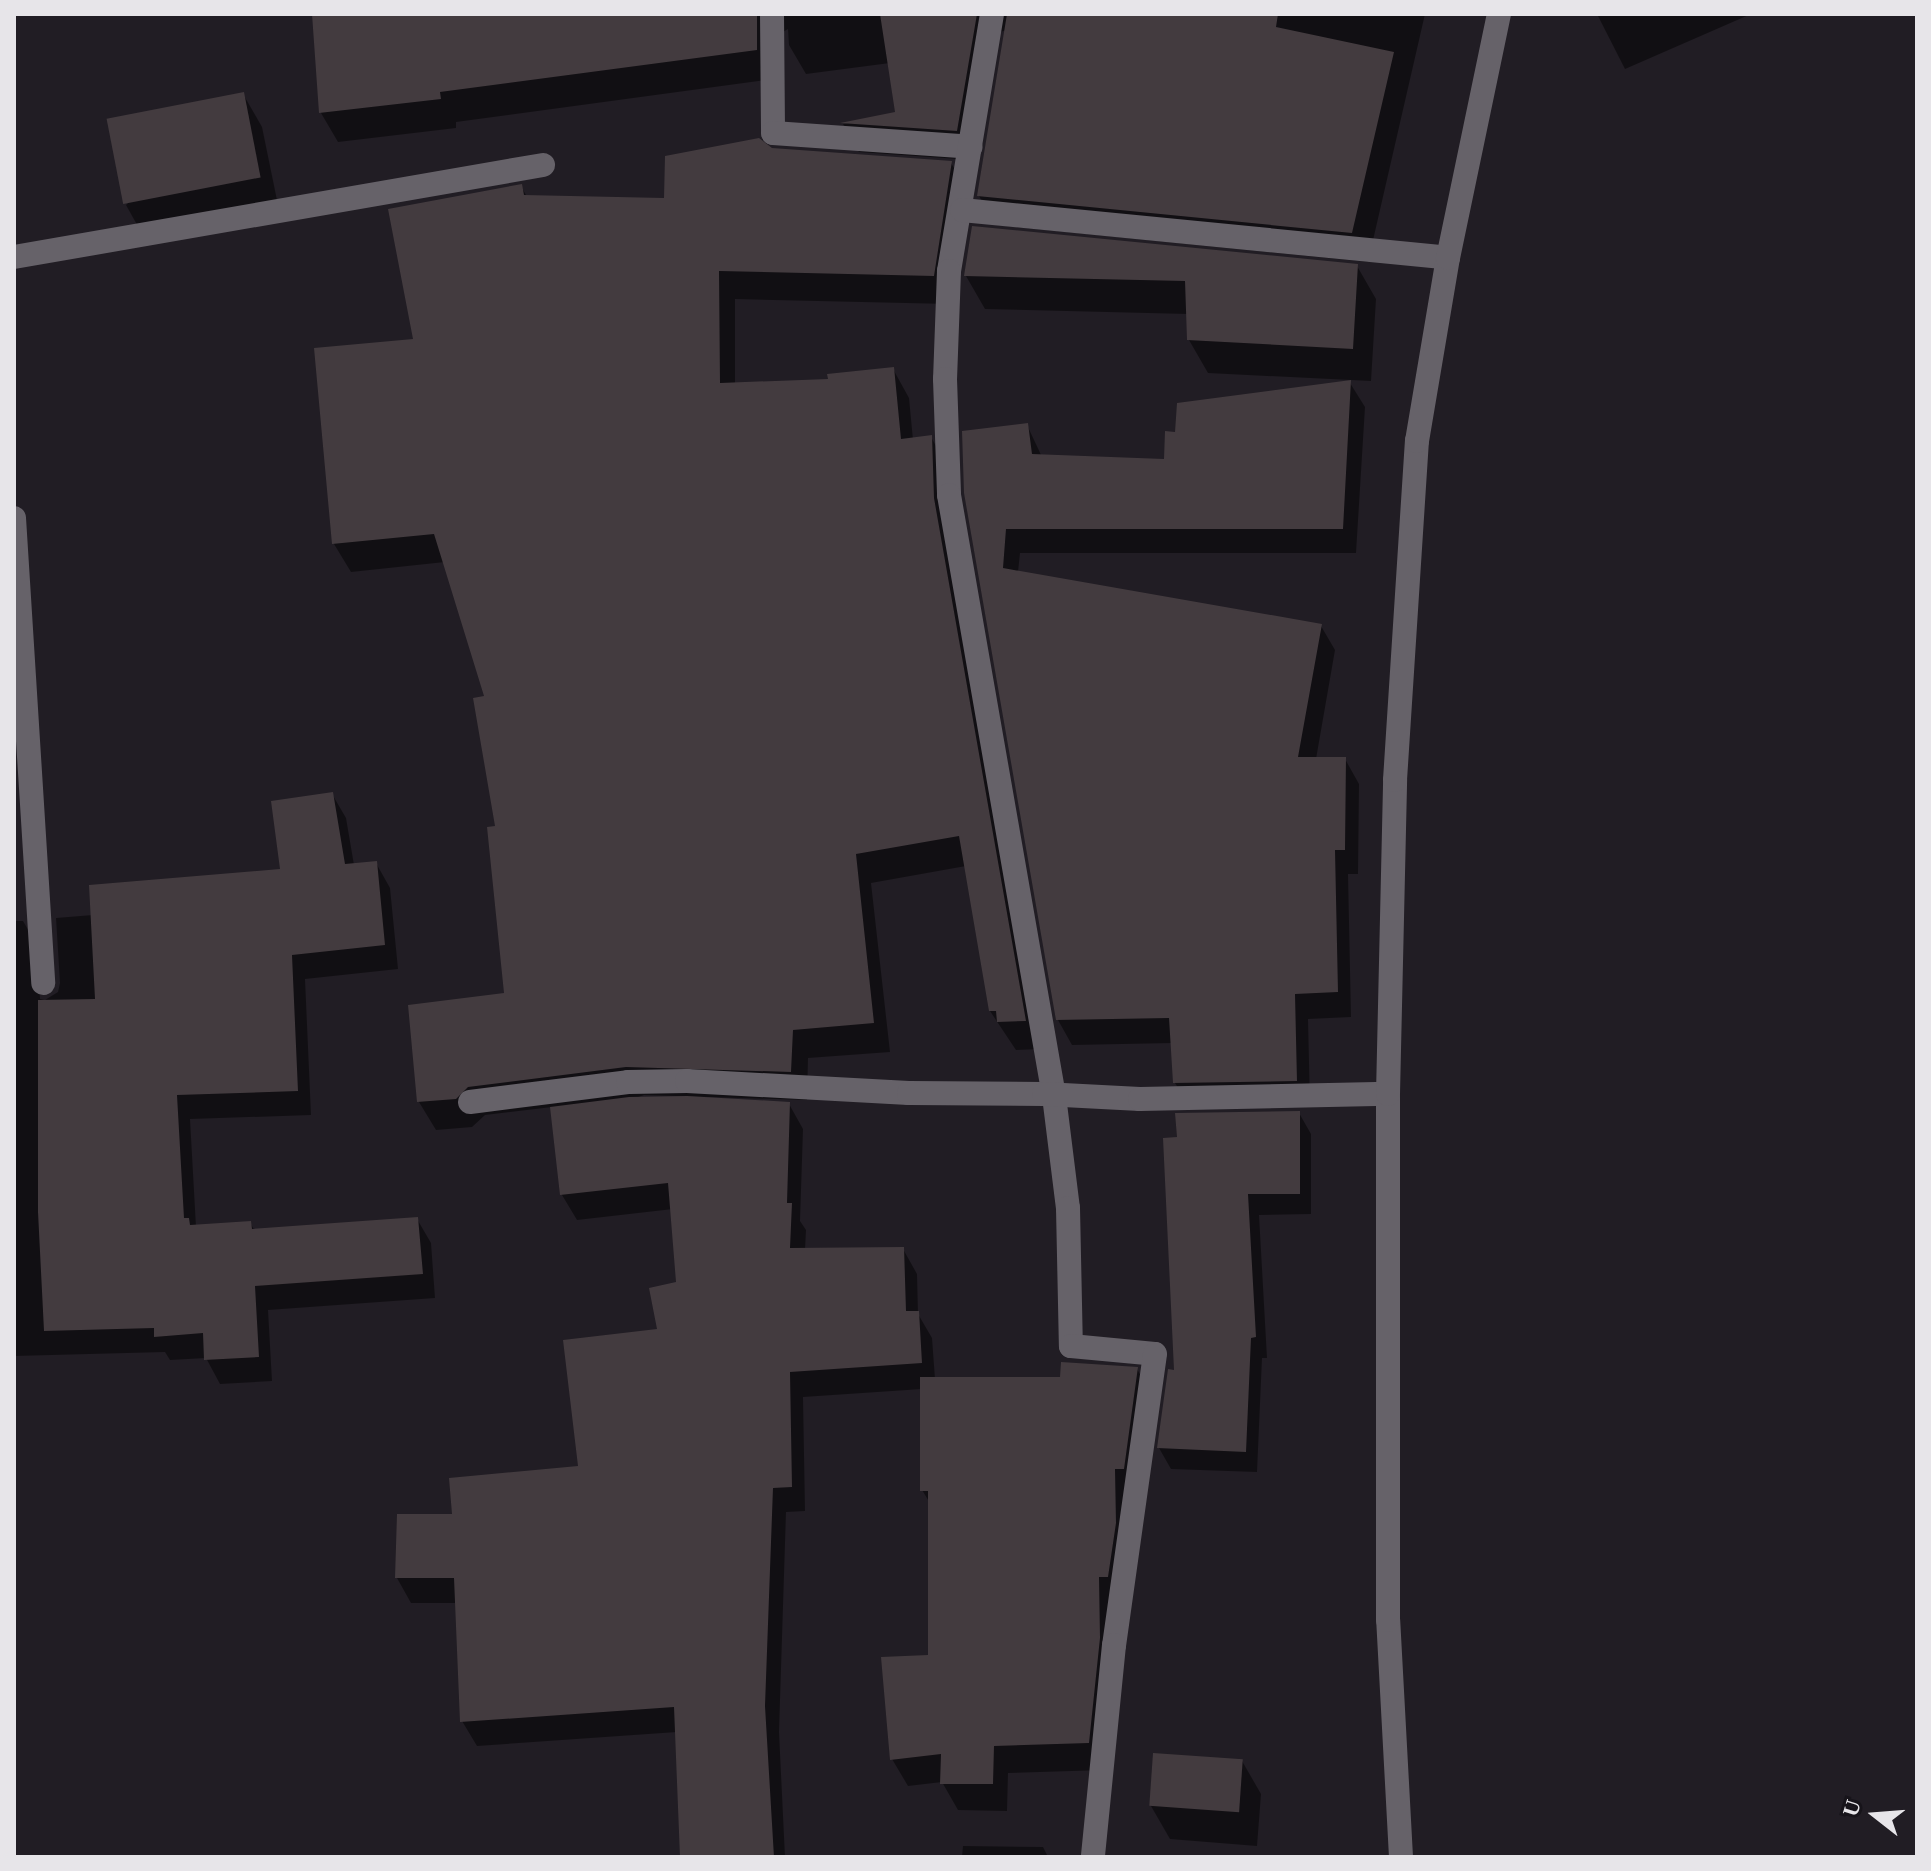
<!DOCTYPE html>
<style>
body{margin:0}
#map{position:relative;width:1931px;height:1871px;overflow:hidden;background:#211d24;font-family:Georgia,serif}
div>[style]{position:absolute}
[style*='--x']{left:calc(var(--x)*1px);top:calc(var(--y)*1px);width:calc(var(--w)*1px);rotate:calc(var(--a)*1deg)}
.shadow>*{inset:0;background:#0007}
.building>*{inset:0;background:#433b3f;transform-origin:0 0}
.street>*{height:24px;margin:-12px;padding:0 12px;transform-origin:12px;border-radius:12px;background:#666269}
span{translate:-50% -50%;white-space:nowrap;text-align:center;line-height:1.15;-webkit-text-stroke:6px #17141a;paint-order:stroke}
.frame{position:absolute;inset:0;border:16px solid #e7e5e9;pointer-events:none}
.north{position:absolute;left:1835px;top:1775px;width:80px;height:80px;-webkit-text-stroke:6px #17141a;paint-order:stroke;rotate:287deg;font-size:22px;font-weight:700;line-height:32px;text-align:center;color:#e7e5e9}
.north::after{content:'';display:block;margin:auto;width:28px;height:36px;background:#e7e5e9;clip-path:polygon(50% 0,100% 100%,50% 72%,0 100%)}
</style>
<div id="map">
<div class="shadow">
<div style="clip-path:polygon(313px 14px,1425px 14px,1368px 262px,996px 225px,979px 196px,1007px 30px,997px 33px,973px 160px,859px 152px,843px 124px,898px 114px,890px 63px,806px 74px,789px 45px,788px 29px,774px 37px,773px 79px,456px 122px,456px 128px,338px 142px,321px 113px)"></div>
<div style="clip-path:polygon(1597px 14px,1751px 14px,1625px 69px)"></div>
<div style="clip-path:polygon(243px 94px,262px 127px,279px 210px,145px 239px,126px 205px)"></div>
<div style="clip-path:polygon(771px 150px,951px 163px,968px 191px,950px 304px,735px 299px,735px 385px,830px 381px,893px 369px,909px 398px,913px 440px,931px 437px,947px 466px,1041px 1049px,1016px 1050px,990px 1011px,966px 866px,871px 883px,890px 1052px,808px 1058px,807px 1100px,644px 1095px,633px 1099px,789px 1104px,803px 1129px,800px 1221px,806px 1230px,805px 1250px,903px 1249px,917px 1274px,918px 1314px,932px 1338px,935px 1379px,1062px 1379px,1137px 1369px,1152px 1396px,1104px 1770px,1008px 1773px,1007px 1811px,958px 1810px,942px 1782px,908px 1786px,892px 1759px,930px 1657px,930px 1503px,922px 1490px,922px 1389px,803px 1397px,805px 1511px,786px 1512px,779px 1732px,785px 1857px,682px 1857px,677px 1732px,477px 1746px,462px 1721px,457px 1603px,411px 1603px,397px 1578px,454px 1516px,581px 1468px,660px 1331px,678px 1283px,673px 1209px,577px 1220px,562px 1195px,552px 1107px,485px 1115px,472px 1127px,436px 1130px,419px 1102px,507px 995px,487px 698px,445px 562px,351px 572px,334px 544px,415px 341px,521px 186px,527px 197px,666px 200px)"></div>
<div style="clip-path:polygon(1357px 266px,1376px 299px,1371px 381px,1208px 373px,1189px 340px,1188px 314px,985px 309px,966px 276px)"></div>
<div style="clip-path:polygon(1350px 383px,1365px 407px,1356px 553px,1020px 553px,1018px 572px,1321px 626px,1335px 650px,1316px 759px,1345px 759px,1359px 784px,1358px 874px,1348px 874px,1351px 1017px,1308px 1019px,1310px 1105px,1190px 1107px,1175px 1083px,1173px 1043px,1072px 1045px,1058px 1020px,966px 493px,1027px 425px,1042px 457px,1166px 461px,1177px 434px)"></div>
<div style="clip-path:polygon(332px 794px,346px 818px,354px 865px,376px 863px,390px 888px,398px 969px,305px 979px,311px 1115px,190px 1119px,196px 1227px,250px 1223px,255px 1231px,417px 1219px,431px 1243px,435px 1298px,268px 1310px,272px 1381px,220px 1384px,206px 1358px,170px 1360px,165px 1352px,14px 1356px,14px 921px,23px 921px,37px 945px,40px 999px,45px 1000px,58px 992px,60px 983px,56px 918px,93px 915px,282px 871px)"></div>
<div style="clip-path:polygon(1299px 1113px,1311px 1134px,1311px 1214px,1259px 1215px,1267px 1358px,1262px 1358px,1257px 1472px,1171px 1469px,1159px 1448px,1176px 1372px,1179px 1138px)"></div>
<div style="clip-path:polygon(1242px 1761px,1261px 1794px,1257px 1846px,1170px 1839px,1151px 1806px)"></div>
<div style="clip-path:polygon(963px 1846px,1043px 1847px,1048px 1857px,962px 1857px)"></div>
</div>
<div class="building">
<div style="clip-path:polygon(312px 14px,757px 14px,757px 50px,440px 92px,441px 99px,319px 113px)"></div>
<div style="clip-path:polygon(880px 14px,977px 14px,957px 131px,840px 123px,895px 112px)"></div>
<div style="clip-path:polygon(1007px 14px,1278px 14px,1276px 27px,1394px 52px,1352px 233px,977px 196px)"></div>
<div style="left:244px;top:92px;width:87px;height:140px;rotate:79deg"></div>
<div style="clip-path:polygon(759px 138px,772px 148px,952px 161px,934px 276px,719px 271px,720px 383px,828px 379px,827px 374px,894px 367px,901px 439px,932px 435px,934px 498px,1026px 1021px,997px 1022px,996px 1011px,989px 1011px,959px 836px,856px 854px,874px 1023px,793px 1030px,791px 1072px,626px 1067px,468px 1087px,456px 1099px,417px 1102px,408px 1005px,504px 993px,487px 827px,495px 826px,473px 698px,484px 696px,434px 534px,332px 544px,314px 348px,413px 339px,388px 209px,522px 184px,524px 195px,664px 198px,665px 156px)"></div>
<div style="clip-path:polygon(972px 226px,1358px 264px,1353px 349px,1187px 340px,1185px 281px,964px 276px)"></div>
<div style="clip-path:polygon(1351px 380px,1343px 529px,1006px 529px,1003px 568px,1322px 624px,1298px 757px,1346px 757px,1345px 850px,1335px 850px,1338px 992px,1295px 994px,1297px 1081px,1173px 1083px,1169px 1018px,1056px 1020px,964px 493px,962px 431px,1028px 423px,1032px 454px,1164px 459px,1165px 431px,1175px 432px,1177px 403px)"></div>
<div style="clip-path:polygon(333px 792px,345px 864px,377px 861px,385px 945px,292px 955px,298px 1091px,177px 1095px,184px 1218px,189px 1218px,190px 1225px,251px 1221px,252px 1229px,418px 1217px,423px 1274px,255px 1286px,259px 1357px,204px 1360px,203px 1333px,154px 1337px,154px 1328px,44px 1331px,38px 1212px,38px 1000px,95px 999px,89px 885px,280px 869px,271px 801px)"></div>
<div style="clip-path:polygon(687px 1096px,790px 1102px,787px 1203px,792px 1203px,790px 1248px,904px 1247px,906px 1311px,919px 1311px,922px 1363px,790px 1372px,792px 1487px,773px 1488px,765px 1706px,774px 1857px,680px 1857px,674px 1707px,460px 1722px,454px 1578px,395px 1578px,397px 1514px,452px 1514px,449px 1478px,578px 1466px,563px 1340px,657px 1329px,649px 1288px,676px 1282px,668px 1183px,560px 1195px,550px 1107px,629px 1097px)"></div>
<div style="clip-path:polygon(1300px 1111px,1300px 1194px,1248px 1194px,1256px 1337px,1251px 1338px,1246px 1452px,1157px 1448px,1168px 1369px,1174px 1370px,1163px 1138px,1177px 1137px,1175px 1113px)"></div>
<div style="clip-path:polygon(1061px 1362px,1138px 1367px,1124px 1469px,1115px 1469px,1116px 1523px,1108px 1577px,1099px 1577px,1100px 1638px,1089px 1743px,994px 1746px,993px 1784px,940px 1784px,941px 1754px,890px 1760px,881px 1657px,928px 1655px,928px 1491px,920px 1491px,920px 1377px,1060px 1377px)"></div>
<div style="left:1153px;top:1753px;width:90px;height:53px;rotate:4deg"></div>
</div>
<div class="street">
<div style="--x:772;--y:14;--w:119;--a:89.5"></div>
<div style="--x:773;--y:133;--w:198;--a:4"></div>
<div style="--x:992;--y:14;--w:261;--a:99.5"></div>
<div style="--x:949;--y:271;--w:108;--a:92.1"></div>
<div style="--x:945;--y:379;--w:116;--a:88"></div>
<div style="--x:949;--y:495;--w:610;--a:80.09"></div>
<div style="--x:1054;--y:1096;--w:113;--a:82.9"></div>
<div style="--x:1068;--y:1208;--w:138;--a:88.8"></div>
<div style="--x:1071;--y:1346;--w:84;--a:5.4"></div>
<div style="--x:1155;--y:1354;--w:294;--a:98"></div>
<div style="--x:1114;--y:1645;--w:213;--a:95.7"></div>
<div style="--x:962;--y:210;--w:488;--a:5.6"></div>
<div style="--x:14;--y:257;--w:537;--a:-9.87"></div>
<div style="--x:14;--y:518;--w:466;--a:86.4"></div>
<div style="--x:470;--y:1102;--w:159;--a:-7.2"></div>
<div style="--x:628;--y:1082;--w:59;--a:-1"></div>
<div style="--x:687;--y:1081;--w:222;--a:3.1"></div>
<div style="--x:909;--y:1093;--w:135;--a:0.4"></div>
<div style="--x:1044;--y:1094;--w:96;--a:3"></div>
<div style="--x:1140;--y:1099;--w:248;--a:-1.2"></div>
<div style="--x:1401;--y:1857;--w:237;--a:-93.1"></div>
<div style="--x:1388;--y:1620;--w:526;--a:-90"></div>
<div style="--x:1388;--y:1094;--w:314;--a:-88.7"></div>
<div style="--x:1395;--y:780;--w:340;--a:-86.3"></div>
<div style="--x:1417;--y:441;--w:186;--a:-80.4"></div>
<div style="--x:1448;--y:258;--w:249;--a:-78.2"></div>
</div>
<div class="frame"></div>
<div class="north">U</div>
</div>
